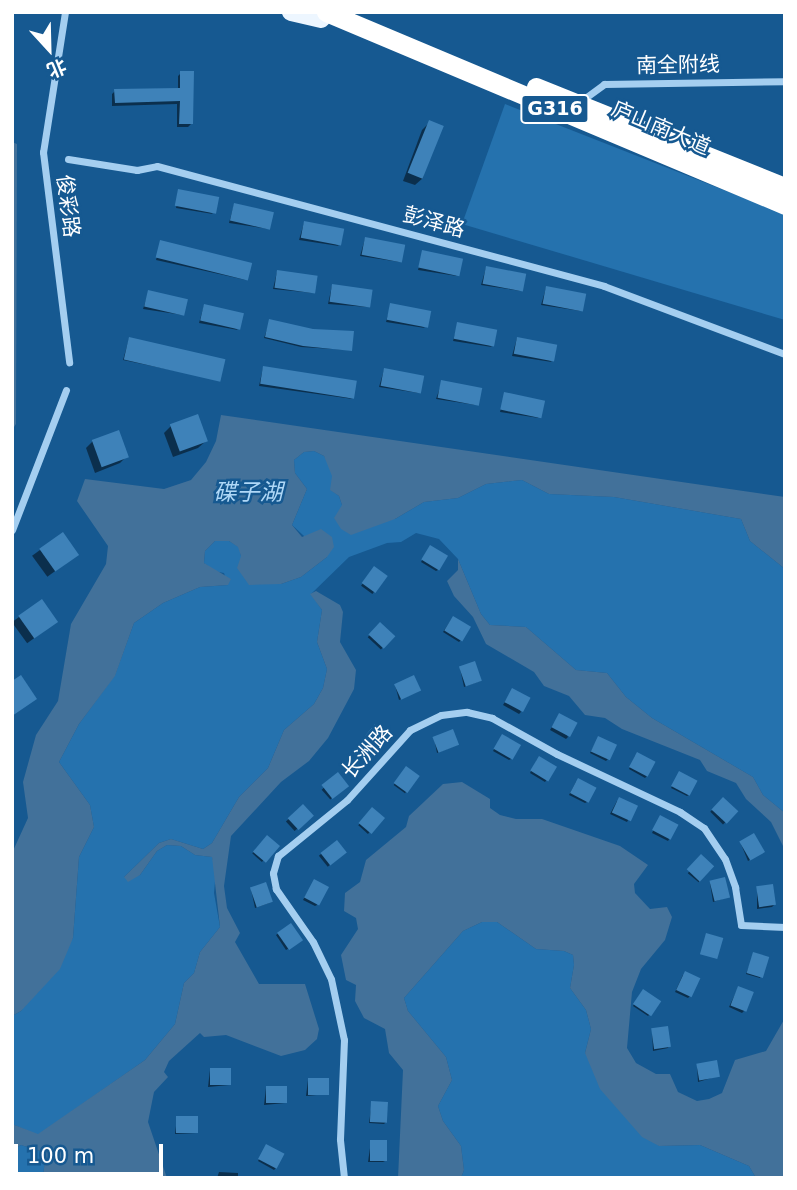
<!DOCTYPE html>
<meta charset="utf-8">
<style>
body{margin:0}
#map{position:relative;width:797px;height:1190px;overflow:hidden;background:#165991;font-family:"DejaVu Sans","Noto Sans SC",sans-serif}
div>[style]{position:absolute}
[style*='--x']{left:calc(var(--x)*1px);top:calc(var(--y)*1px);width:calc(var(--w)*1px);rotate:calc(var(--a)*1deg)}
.green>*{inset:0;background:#2572ae}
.water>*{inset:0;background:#42719a}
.shadow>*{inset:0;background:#0007;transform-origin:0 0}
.building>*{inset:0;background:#3e82b9;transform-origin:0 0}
.street>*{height:7px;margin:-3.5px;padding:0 3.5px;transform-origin:3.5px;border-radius:3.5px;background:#a4cef0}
.primary>*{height:18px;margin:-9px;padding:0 9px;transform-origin:9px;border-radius:9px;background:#edf6ff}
.highway>*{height:19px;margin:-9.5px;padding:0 9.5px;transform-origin:9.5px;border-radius:9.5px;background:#fff}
span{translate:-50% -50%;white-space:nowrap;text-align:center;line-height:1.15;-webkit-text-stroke:5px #165991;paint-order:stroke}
.shield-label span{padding:2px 5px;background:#165991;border:2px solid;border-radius:5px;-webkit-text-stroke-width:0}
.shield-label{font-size:19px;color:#fff;font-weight:700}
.street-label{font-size:21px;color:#fff}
.water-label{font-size:23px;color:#b0d8f7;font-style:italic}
.frame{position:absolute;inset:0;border:14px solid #fff;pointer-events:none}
.north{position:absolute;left:14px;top:14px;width:70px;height:70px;-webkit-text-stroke:5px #165991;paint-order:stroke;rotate:158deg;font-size:19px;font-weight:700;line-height:28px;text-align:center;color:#fff}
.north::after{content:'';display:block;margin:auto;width:24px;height:32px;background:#fff;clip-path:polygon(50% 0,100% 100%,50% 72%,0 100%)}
.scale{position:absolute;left:14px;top:1144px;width:149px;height:32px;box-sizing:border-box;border:4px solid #fff;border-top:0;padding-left:9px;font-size:21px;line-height:24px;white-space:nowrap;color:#fff;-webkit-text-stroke:5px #165991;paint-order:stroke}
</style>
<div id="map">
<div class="green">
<div style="clip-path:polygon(505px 104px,785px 214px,785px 320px,462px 224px)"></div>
<div style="clip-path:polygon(314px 451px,324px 456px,329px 464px,333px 476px,331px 490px,339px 496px,342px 505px,395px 519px,424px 502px,458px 498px,486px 484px,522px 480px,549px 494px,614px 497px,741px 519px,750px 541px,785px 569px,785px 813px,763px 795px,753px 777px,652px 718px,626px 697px,607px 673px,576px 670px,526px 627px,490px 625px,481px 614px,458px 559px,439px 539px,416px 533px,401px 542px,387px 543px,349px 557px,311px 594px,322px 610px,317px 642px,327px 669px,323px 688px,314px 704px,284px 730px,268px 768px,239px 797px,212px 843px,203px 849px,171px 839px,159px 843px,124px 877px,140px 875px,157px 851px,167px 845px,181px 846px,195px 855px,212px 857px,216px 870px,214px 893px,220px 927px,200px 952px,194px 973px,184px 983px,175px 1024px,145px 1060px,38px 1135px,12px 1124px,12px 1016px,21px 1011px,73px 938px,79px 857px,94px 827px,90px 805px,59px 762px,79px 724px,115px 675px,134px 623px,163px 603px,200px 587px,228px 585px,224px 573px,214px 571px,204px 563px,205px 551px,215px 541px,229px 541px,239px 547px,241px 556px,281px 584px,301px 577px,327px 557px,292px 525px,307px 489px,295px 473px,294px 460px,304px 452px)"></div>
<div style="clip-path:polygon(482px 922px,497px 922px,536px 949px,564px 951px,573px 955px,574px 965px,570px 988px,586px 1010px,591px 1029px,585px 1053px,659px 1146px,700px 1145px,749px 1166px,756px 1178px,461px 1178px,464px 1170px,461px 1146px,443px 1121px,438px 1106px,452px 1080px,446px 1057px,408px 1011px,404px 998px,463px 931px)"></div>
<div style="clip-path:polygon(21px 1145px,40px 1151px,45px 1158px,43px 1178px,12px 1178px,12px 1150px)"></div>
</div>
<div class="water">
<div style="clip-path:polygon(12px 142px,17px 144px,16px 424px,12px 430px)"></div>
<div style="clip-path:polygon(221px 415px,785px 497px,785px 569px,750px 541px,741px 519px,614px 497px,549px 494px,522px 480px,486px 484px,458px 498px,424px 502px,395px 519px,351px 535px,341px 529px,334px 518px,342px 505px,339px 496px,330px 490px,332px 476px,324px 456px,314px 451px,304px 452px,294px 460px,295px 473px,307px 489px,292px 525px,302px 537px,321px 529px,332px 537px,334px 547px,327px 557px,301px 577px,281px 584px,249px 585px,237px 568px,241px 556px,238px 547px,229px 541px,215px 541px,205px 551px,204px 563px,231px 579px,228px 585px,200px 587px,163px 603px,134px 623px,115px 676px,79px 724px,59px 762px,90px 805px,94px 827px,79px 857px,73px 938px,60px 969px,21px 1011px,12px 1016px,12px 853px,28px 818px,23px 782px,36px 735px,58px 701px,71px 624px,106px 564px,108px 546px,77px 501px,85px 479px,164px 489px,191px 480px,206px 462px,216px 441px)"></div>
<div style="clip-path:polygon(458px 559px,481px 614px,490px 625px,526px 627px,576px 670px,607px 673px,626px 697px,652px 718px,753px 777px,763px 795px,785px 813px,785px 850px,771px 822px,746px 799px,736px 783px,707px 771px,700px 760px,622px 729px,605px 718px,585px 715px,569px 696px,544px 686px,534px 672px,486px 644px,473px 617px,454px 596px,447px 581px,458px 570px)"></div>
<div style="clip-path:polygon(316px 591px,340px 605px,343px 612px,340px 642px,356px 670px,354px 689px,328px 738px,309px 761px,281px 782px,231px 836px,224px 886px,227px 908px,240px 933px,235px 942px,259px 984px,305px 984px,319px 1029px,317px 1039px,305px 1050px,281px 1056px,226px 1035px,204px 1037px,200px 1033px,169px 1061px,164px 1072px,168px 1077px,154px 1092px,148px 1122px,167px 1178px,43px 1178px,45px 1158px,40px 1151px,21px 1145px,12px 1150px,12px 1124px,38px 1134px,145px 1060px,175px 1024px,184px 983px,194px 973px,200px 952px,220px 927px,212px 857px,195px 855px,181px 846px,167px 845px,157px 851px,140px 875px,128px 882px,124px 877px,159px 843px,171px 839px,203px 849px,212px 843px,239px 797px,268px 768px,284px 730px,314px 704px,323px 688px,327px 669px,317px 642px,322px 610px,310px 594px)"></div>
<div style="clip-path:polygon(462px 782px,490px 799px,490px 808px,500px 815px,516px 819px,542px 819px,620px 846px,648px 865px,634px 884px,635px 893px,650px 909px,667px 907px,672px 917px,665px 940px,641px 969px,632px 992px,627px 1048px,636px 1063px,656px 1074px,670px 1074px,678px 1092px,697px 1101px,709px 1099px,722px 1093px,735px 1060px,766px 1051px,785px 1018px,785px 1178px,756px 1178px,749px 1166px,700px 1145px,659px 1146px,642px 1137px,600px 1089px,585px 1053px,591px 1029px,586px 1010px,570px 988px,574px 965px,573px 955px,564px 951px,536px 949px,497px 922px,482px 922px,463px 931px,404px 998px,408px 1011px,446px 1057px,452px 1080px,438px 1106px,443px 1121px,461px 1146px,464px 1170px,461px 1178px,398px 1178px,403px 1070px,389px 1053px,385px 1029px,364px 1018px,355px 1001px,356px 985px,346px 980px,341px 955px,358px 929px,356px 918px,344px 911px,345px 893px,360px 882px,366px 860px,406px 827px,409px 816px,443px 784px)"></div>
</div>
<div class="shadow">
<div style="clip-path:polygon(181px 73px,191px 124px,188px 127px,177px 127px,177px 104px,112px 106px,112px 94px,115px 91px,178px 89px,178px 76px)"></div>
<div style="clip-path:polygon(430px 122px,423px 178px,415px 185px,403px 181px,422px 130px)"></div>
<div style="clip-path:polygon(180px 191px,213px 214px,176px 208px)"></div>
<div style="clip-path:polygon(234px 205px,269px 229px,229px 223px)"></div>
<div style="clip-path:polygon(304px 223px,339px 246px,299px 240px)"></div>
<div style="clip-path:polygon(365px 239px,400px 262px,360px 256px)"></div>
<div style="clip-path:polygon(161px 242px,246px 280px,156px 260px)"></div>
<div style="clip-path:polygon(423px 252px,457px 276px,418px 270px)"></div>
<div style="clip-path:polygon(486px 268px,521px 291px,481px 285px)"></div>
<div style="clip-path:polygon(277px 272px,314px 293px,273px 289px)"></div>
<div style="clip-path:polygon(332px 286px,368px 307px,328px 304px)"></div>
<div style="clip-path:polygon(546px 288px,581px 311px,541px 305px)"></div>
<div style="clip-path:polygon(149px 291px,183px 315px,143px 309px)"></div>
<div style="clip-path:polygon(391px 305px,425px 328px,386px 322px)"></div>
<div style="clip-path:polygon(204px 306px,238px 330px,199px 323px)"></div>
<div style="clip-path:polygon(270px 321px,350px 350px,301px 347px,264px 338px)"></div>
<div style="clip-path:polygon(458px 324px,492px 347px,453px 341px)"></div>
<div style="clip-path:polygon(517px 338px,552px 362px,512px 356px)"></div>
<div style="clip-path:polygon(129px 339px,220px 380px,123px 360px)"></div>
<div style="clip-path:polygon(263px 368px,353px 399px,259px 386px)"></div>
<div style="clip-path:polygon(384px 370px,419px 393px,379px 387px)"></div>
<div style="clip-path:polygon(442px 382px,476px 405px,436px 399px)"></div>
<div style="clip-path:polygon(505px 394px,539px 418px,500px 412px)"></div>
<div style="clip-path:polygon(171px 426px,206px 441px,198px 448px,173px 457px,164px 433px)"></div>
<div style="clip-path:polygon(93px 441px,127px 456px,120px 463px,95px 473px,86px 448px)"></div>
<div style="left:62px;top:534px;width:26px;height:37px;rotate:54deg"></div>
<div style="clip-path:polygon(429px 549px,438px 570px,436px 571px,421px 562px)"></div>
<div style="left:374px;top:568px;width:14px;height:22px;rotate:36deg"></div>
<div style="left:41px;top:601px;width:26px;height:36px;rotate:54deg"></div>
<div style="clip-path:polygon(451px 620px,461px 640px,459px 642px,443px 632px)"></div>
<div style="left:380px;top:624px;width:18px;height:18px;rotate:43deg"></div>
<div style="clip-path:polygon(460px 668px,480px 681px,464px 687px)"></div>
<div style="clip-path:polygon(395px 685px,417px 692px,399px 700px)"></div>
<div style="clip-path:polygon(511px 692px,521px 712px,519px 714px,503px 705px)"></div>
<div style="clip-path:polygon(558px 717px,568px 737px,566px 739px,550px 730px)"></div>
<div style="left:375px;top:727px;width:14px;height:22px;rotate:36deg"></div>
<div style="clip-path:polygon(434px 738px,457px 745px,437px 753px)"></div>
<div style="clip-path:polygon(501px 738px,511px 759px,509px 760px,493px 751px)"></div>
<div style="clip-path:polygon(597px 740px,608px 759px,606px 761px,590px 753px)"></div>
<div style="clip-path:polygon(635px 756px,647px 776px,645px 778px,629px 769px)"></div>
<div style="clip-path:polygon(537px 760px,555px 767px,545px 782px,530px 773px)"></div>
<div style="left:406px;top:768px;width:14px;height:21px;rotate:36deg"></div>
<div style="left:338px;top:775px;width:13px;height:22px;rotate:48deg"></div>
<div style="clip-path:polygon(678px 775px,689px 795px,687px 796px,671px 788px)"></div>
<div style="clip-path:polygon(576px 782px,587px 802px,585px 803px,569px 795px)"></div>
<div style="left:723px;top:799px;width:18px;height:18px;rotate:45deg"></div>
<div style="clip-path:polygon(617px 801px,635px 807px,627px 822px,610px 814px)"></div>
<div style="left:303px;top:806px;width:13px;height:23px;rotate:48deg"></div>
<div style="left:373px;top:809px;width:13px;height:22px;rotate:42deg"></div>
<div style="clip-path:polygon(659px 819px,677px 826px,668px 841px,652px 833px)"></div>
<div style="left:267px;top:837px;width:13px;height:22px;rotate:42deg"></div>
<div style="left:336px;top:842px;width:14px;height:22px;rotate:51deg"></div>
<div style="clip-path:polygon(741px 844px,761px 853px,748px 861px)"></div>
<div style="left:701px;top:857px;width:14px;height:21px;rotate:39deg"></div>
<div style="clip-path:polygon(313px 883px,317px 905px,315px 906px,303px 900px)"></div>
<div style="clip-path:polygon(710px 883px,728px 897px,713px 902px)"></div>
<div style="clip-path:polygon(757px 888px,774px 905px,772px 907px,757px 909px)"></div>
<div style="clip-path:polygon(251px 889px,269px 903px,255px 908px)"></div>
<div style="clip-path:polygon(290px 925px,299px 942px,286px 950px,276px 935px)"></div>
<div style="clip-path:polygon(754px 954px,761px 976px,760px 978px,746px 974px)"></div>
<div style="clip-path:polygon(683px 975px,690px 996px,688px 998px,675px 992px)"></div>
<div style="clip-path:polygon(738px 988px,744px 1011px,742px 1013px,729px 1007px)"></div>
<div style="clip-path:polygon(641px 993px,650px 1014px,648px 1016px,633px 1006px)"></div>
<div style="clip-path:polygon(652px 1030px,669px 1046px,668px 1048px,653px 1051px)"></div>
<div style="clip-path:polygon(697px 1066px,718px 1076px,698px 1082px)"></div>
<div style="clip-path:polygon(210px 1070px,229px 1085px,208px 1087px)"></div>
<div style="clip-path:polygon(308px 1080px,327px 1094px,306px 1096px)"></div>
<div style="clip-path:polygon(266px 1088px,285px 1103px,264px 1105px)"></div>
<div style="clip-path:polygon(372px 1103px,386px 1122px,384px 1124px,369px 1123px)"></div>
<div style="clip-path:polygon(177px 1118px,196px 1133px,175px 1134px)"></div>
<div style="clip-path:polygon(371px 1141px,385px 1161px,383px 1162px,368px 1162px)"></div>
<div style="clip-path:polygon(265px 1148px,276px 1168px,274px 1170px,258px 1161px)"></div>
<div style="clip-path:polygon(219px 1172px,238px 1173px,238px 1178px,217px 1178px)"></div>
</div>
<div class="building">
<div style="clip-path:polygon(180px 71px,194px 71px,193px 124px,179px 124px,180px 101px,115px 103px,114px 89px,180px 88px)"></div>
<div style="left:429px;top:120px;width:16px;height:57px;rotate:22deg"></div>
<div style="left:178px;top:189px;width:42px;height:17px;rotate:11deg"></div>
<div style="left:234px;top:203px;width:41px;height:18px;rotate:13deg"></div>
<div style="left:304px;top:221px;width:41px;height:17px;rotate:11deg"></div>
<div style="left:365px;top:237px;width:41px;height:18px;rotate:11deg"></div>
<div style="left:160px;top:240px;width:95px;height:18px;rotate:14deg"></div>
<div style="left:422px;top:250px;width:42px;height:18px;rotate:12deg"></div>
<div style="left:486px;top:266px;width:41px;height:18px;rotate:11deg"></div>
<div style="left:277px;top:270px;width:41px;height:18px;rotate:8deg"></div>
<div style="left:332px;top:284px;width:41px;height:18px;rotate:8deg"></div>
<div style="left:546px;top:286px;width:41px;height:18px;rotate:11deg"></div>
<div style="left:148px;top:290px;width:41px;height:17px;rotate:13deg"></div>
<div style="left:390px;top:303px;width:42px;height:17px;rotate:11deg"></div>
<div style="left:204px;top:304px;width:41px;height:17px;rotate:13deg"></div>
<div style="clip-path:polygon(269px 319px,313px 329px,354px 331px,352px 351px,303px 346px,265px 337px)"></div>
<div style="left:457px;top:322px;width:41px;height:17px;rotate:11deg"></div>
<div style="left:129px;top:337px;width:99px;height:23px;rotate:13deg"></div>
<div style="left:517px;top:337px;width:41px;height:17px;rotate:11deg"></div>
<div style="left:263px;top:366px;width:95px;height:18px;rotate:9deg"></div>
<div style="left:384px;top:368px;width:41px;height:18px;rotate:11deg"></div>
<div style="left:441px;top:380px;width:42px;height:18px;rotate:11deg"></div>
<div style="left:504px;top:392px;width:42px;height:18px;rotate:12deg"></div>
<div style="left:198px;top:414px;width:29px;height:30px;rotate:70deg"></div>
<div style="left:119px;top:430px;width:29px;height:29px;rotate:70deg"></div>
<div style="left:63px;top:532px;width:28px;height:29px;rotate:55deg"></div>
<div style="left:430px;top:545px;width:21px;height:17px;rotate:31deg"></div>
<div style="left:374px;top:566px;width:17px;height:21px;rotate:36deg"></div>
<div style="left:42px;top:599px;width:28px;height:29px;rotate:55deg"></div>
<div style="left:453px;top:616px;width:21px;height:17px;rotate:31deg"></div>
<div style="left:380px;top:622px;width:21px;height:17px;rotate:43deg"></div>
<div style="left:475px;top:661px;width:21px;height:17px;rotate:71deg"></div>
<div style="clip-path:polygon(21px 675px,37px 699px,12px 716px,12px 681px)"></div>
<div style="left:414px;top:675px;width:17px;height:22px;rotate:65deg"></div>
<div style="left:512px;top:688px;width:21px;height:16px;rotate:28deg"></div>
<div style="left:559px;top:713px;width:21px;height:16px;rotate:28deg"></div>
<div style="left:375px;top:724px;width:17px;height:21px;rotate:40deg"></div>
<div style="left:453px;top:729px;width:17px;height:22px;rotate:69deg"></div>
<div style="left:502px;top:734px;width:22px;height:17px;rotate:30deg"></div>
<div style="left:598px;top:736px;width:21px;height:17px;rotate:25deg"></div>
<div style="left:637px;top:752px;width:21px;height:17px;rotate:28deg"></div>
<div style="left:539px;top:756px;width:21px;height:17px;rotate:31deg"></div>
<div style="left:406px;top:766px;width:17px;height:21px;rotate:36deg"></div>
<div style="left:679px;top:771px;width:21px;height:17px;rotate:28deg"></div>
<div style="left:338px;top:772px;width:18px;height:21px;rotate:52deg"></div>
<div style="left:578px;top:778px;width:21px;height:17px;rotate:28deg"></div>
<div style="left:619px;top:797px;width:21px;height:17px;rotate:25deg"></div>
<div style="left:723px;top:797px;width:21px;height:17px;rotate:43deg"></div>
<div style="left:303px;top:804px;width:16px;height:21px;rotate:47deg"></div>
<div style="left:372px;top:807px;width:17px;height:21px;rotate:40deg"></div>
<div style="left:660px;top:815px;width:21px;height:17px;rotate:28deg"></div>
<div style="left:754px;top:833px;width:22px;height:17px;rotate:60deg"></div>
<div style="left:267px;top:835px;width:17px;height:22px;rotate:40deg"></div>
<div style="left:337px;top:840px;width:16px;height:21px;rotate:52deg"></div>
<div style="left:701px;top:854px;width:18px;height:21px;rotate:43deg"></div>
<div style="left:725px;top:877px;width:21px;height:16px;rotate:76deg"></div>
<div style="left:314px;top:879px;width:17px;height:21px;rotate:28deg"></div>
<div style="left:266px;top:882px;width:21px;height:17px;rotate:71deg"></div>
<div style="left:773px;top:884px;width:21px;height:17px;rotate:82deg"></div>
<div style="left:291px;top:923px;width:21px;height:17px;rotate:55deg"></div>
<div style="left:706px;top:933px;width:18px;height:22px;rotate:16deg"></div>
<div style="left:753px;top:952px;width:17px;height:22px;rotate:17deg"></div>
<div style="left:685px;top:971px;width:17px;height:21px;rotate:25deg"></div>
<div style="left:738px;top:986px;width:17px;height:21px;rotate:21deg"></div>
<div style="left:643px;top:989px;width:22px;height:18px;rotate:34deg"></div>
<div style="left:668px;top:1026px;width:21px;height:17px;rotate:82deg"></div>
<div style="left:717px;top:1060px;width:17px;height:21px;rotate:80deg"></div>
<div style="left:210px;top:1068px;width:21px;height:17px"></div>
<div style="left:308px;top:1078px;width:21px;height:17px"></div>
<div style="left:266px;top:1086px;width:21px;height:17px"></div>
<div style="left:371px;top:1101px;width:17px;height:21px;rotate:3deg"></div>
<div style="left:176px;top:1116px;width:22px;height:17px"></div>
<div style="left:370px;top:1140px;width:17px;height:21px"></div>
<div style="left:266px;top:1144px;width:21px;height:17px;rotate:28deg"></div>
</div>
<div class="street">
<div style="--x:65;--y:12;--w:142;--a:98.9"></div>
<div style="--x:43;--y:152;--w:212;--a:82.9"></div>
<div style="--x:581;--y:101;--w:29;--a:-36"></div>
<div style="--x:604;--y:84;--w:181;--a:-0.9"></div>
<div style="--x:68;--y:159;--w:70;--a:9.1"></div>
<div style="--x:137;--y:170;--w:20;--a:-11"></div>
<div style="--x:157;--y:166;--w:463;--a:15"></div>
<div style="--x:604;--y:286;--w:193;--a:20.6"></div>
<div style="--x:12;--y:530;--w:150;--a:-68.9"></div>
<div style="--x:344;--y:1178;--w:39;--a:-96"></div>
<div style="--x:340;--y:1139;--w:99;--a:-87.7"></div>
<div style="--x:344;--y:1040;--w:62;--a:-102"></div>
<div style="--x:331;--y:979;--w:41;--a:-115.9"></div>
<div style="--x:313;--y:942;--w:65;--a:-124.9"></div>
<div style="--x:276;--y:889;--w:16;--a:-101"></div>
<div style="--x:273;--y:873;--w:18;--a:-74"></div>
<div style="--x:278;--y:856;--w:89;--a:-39.1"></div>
<div style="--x:347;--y:800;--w:94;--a:-48"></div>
<div style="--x:410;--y:730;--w:34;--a:-26"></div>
<div style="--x:441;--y:715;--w:26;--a:-7"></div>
<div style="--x:467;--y:712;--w:26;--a:13"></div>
<div style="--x:492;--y:718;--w:74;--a:29"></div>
<div style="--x:557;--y:754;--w:136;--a:25.2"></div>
<div style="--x:680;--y:812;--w:29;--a:34"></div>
<div style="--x:704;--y:828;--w:37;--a:56"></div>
<div style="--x:725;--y:859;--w:30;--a:70"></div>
<div style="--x:735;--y:887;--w:38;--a:81"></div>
<div style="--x:741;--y:925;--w:44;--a:2.6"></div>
</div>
<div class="primary">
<div style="--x:291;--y:12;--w:31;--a:13"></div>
</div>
<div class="highway">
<div style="--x:326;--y:12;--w:498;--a:22.8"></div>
<div style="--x:536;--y:87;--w:268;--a:21.9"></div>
</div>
<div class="shield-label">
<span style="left:555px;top:109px">G316</span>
</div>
<div class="street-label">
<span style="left:678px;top:65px;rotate:-1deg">南全附线</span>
<span style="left:661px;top:128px;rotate:23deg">庐山南大道</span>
<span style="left:68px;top:206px;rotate:83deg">俊彩路</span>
<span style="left:434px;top:222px;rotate:15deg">彭泽路</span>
<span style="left:367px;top:752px;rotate:-48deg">长洲路</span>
</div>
<div class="water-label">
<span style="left:248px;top:492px">碟子湖</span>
</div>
<div class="frame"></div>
<div class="north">北</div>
<div class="scale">100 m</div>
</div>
